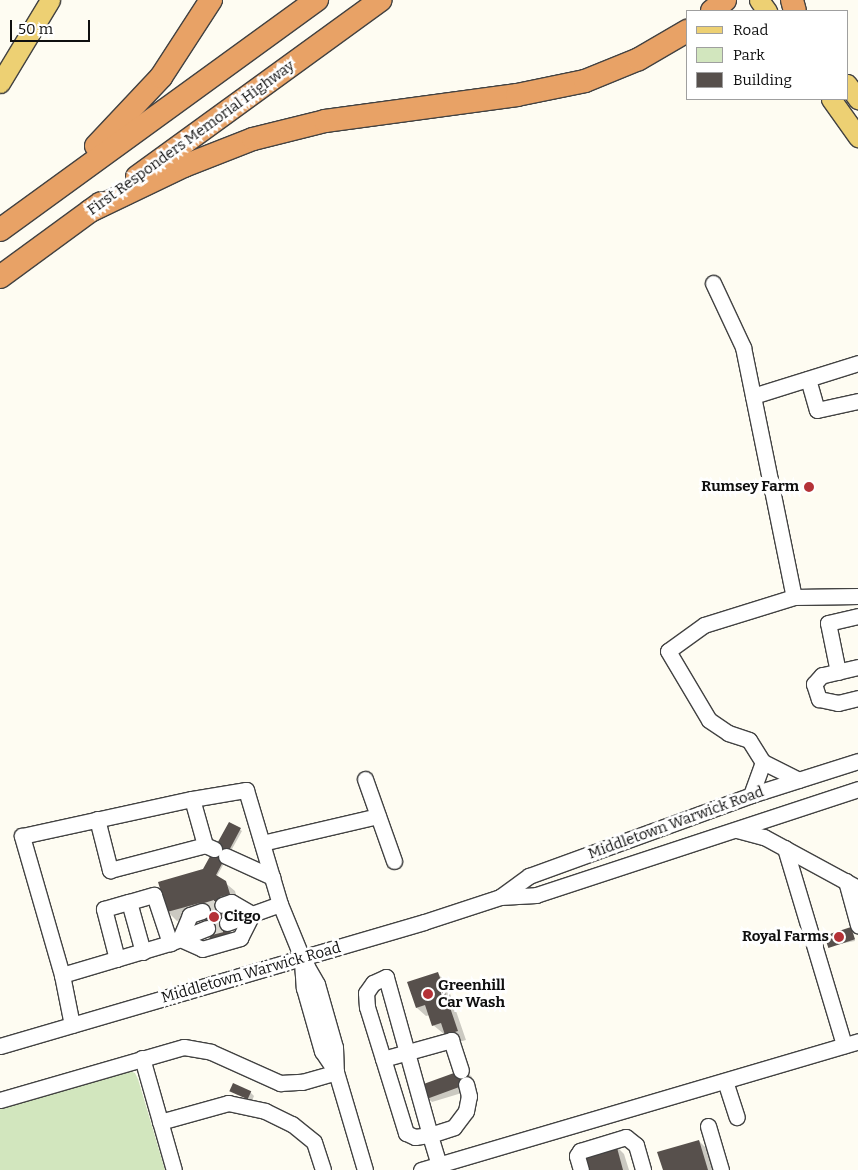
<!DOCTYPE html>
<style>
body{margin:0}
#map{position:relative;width:858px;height:1170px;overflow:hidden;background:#fefcf2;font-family:Bitter,serif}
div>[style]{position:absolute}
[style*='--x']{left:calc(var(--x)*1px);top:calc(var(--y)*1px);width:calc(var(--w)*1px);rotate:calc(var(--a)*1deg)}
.green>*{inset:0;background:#d2e6be}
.shadow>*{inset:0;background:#0003}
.building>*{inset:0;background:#57504c;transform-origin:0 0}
.minor-tunnel>*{height:15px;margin-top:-7.5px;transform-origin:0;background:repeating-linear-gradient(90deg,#dad8d0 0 15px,transparent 0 23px)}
.roads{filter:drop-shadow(1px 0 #424242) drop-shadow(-1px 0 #424242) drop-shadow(0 1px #424242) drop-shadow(0 -1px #424242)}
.minor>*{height:15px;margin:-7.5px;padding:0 7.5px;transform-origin:7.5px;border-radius:7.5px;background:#fff}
.major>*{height:19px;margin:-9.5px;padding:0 9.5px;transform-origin:9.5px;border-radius:9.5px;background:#edd073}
.highway>*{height:22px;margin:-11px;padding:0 11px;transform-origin:11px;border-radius:11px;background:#e8a266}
.dots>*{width:14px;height:14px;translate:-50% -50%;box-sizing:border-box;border:2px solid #fff;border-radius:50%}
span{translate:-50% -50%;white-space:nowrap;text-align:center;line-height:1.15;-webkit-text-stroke:5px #fff;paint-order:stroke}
.street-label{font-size:15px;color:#0f0f0f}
.poi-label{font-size:15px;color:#0f0f0f;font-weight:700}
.right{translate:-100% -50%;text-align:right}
.left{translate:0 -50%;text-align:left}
.legend{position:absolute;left:686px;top:10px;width:162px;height:90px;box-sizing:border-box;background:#fff;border:1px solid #9f9f9f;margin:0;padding:6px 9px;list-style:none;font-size:15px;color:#0f0f0f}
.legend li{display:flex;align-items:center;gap:10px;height:25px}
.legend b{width:25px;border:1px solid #9f9f9f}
.scale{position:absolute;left:10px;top:20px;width:80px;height:22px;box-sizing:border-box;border:2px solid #0f0f0f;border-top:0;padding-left:6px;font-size:15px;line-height:18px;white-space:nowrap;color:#0f0f0f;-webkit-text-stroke:4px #fff;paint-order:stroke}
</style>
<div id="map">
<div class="green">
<div style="clip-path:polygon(127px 1070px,135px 1073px,138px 1079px,165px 1170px,0 1170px,0 1106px)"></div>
</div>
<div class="shadow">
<div style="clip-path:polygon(230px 823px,242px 831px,217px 876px,235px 891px,238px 903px,223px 907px,231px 935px,213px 940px,204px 913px,177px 921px,168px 912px,160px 883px,204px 870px)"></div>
<div style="clip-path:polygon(851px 929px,855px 941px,828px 946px)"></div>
<div style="clip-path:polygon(437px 973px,446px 982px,466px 1040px,455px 1043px,433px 1025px,430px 1015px,426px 1016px,417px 1008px)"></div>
<div style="clip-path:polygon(465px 1070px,472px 1077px,475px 1089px,432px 1102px,425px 1096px)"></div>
<div style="clip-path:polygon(231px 1090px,250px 1092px,254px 1096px,252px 1101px)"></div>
<div style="clip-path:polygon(699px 1141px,708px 1150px,713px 1170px,664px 1170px)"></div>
<div style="clip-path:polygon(615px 1145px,624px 1154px,629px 1170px,590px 1170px)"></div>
</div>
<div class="building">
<div style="clip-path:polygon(229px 822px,241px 828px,216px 875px,226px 881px,230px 894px,220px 897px,230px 933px,210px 939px,200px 903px,167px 912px,158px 882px,203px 869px)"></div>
<div style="left:851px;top:927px;width:13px;height:28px;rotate:72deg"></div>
<div style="clip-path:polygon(438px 972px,458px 1031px,445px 1035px,441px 1023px,432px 1026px,425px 1005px,416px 1008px,407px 982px)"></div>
<div style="left:465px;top:1069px;width:15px;height:47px;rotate:70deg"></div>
<div style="left:233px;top:1083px;width:20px;height:9px;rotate:24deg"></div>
<div style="clip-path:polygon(699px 1140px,708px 1170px,663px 1170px,657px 1152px)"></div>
<div style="clip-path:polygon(616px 1144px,623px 1170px,588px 1170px,583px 1153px)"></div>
</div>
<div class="minor-tunnel">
<div style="--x:202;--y:911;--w:21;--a:-17"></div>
<div style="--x:207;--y:928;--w:21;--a:-14"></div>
</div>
<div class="roads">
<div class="minor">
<div style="--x:713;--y:283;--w:71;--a:64.9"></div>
<div style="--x:743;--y:347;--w:255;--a:78.5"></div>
<div style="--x:794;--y:597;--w:94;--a:162.7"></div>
<div style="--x:704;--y:625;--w:44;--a:144.2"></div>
<div style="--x:668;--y:651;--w:80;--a:59.3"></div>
<div style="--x:709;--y:720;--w:23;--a:34"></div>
<div style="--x:728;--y:733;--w:22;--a:18"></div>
<div style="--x:749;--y:740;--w:26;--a:58"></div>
<div style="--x:808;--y:379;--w:32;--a:74"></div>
<div style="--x:817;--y:410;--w:42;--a:-12.4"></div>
<div style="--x:753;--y:396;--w:110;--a:-17.4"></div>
<div style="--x:794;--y:597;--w:64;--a:-0.9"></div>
<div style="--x:858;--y:667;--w:37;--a:167"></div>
<div style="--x:822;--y:675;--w:12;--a:132"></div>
<div style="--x:814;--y:684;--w:16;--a:72"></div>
<div style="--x:819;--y:699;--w:19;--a:12"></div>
<div style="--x:838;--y:703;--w:21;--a:-14"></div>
<div style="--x:838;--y:672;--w:50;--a:-101.5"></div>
<div style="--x:828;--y:623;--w:31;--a:-13"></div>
<div style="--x:365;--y:779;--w:87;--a:70.5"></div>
<div style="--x:751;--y:795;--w:35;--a:-70"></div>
<div style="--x:763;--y:762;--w:40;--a:26.6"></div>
<div style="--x:192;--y:799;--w:48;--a:74.2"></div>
<div style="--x:97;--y:819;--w:53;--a:75.7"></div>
<div style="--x:110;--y:870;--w:98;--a:-14.7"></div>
<div style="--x:205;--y:845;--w:10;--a:24"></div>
<div style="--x:737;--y:830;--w:28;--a:15"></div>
<div style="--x:764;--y:837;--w:107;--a:28.5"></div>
<div style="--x:262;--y:843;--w:119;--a:-13.1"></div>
<div style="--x:785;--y:848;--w:206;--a:73.3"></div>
<div style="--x:226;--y:856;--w:51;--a:24.5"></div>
<div style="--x:846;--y:881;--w:46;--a:74.7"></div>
<div style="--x:500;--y:897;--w:36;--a:-3"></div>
<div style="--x:536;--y:895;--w:339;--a:-18.2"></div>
<div style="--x:129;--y:902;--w:26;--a:-16"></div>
<div style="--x:154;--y:895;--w:51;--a:71.6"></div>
<div style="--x:202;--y:911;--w:13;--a:162"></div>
<div style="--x:190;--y:915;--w:26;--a:113"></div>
<div style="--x:180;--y:939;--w:24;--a:24"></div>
<div style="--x:202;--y:949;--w:40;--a:-16"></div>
<div style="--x:240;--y:938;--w:27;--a:-63"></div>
<div style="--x:252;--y:914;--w:24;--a:-150"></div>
<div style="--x:231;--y:902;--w:9;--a:162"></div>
<div style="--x:227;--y:923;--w:56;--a:-19.7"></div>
<div style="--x:117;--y:959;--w:52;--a:-104.6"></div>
<div style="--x:104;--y:909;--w:26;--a:-16"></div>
<div style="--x:129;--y:902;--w:52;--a:74.4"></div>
<div style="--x:302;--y:962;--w:26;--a:86"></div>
<div style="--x:304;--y:988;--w:66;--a:74.1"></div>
<div style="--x:322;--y:1051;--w:25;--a:56"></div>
<div style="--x:62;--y:975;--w:113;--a:-16.5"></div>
<div style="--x:170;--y:943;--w:40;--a:-22"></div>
<div style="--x:72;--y:1025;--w:51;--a:-101.3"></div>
<div style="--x:62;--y:975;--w:145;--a:-106.1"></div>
<div style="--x:22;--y:836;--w:174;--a:-12.3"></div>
<div style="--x:192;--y:799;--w:55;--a:-9.5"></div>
<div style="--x:246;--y:790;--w:119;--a:73.4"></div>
<div style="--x:280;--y:904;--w:58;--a:67.8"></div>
<div style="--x:302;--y:958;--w:30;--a:60"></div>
<div style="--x:317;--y:984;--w:66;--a:74.1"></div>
<div style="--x:335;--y:1047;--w:25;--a:88"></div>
<div style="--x:336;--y:1072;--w:102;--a:73.5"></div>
<div style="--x:0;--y:1046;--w:442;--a:-16.3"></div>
<div style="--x:424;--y:922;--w:80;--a:-18.2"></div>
<div style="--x:500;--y:897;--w:36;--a:-36"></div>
<div style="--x:529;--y:876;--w:236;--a:-20"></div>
<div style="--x:751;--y:795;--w:112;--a:-17.6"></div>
<div style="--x:142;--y:1058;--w:116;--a:74.1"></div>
<div style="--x:383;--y:1059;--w:71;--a:-15.6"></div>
<div style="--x:451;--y:1040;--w:32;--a:72"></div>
<div style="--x:725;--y:1081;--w:38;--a:72"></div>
<div style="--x:0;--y:1100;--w:191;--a:-16.1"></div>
<div style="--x:184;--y:1047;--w:27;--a:10"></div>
<div style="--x:211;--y:1052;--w:76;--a:24.2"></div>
<div style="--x:280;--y:1083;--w:22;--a:-3"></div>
<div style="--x:302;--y:1082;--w:35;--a:-16"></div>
<div style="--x:160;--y:1122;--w:71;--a:-15.6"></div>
<div style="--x:228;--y:1103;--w:38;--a:12"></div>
<div style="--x:265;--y:1111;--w:30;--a:26"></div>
<div style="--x:292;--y:1124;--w:28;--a:39"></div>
<div style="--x:314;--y:1142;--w:29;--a:72"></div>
<div style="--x:708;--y:1126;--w:46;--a:73.5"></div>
<div style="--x:439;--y:1165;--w:31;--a:-107"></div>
<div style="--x:430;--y:1135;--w:164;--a:-105.6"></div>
<div style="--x:386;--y:977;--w:14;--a:155"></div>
<div style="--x:373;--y:983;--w:12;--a:125"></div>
<div style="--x:366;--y:993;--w:14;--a:86"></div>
<div style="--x:367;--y:1007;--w:132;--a:72.8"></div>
<div style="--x:406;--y:1133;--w:10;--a:24"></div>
<div style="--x:415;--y:1137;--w:15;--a:-8"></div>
<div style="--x:430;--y:1135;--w:25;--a:-18"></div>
<div style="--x:454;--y:1127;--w:20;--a:-53"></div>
<div style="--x:466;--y:1111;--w:15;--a:-79"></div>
<div style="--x:469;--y:1096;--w:12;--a:-104"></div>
<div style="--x:421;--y:1170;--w:456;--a:-16.4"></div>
<div style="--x:581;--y:1170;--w:15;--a:-106"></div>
<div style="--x:577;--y:1156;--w:6;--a:-59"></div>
<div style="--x:580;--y:1151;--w:48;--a:-16.9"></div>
<div style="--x:626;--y:1137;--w:13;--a:39"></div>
<div style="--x:636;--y:1145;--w:26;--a:74"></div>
</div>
<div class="major">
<div style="--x:759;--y:0;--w:14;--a:54"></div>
<div style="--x:0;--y:83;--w:97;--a:-58.9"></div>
<div style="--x:847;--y:84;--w:19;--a:54"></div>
<div style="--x:831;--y:99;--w:47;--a:54.6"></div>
</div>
<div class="highway">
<div style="--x:792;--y:0;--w:11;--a:75"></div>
<div style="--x:712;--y:11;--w:17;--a:-40"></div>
<div style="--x:96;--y:146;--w:95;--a:-46.7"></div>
<div style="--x:161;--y:77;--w:92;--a:-57"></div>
<div style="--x:137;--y:177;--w:301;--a:-36"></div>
<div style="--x:90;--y:211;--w:104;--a:-25.6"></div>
<div style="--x:184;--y:166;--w:74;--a:-21.4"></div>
<div style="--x:253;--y:139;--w:74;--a:-14"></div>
<div style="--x:325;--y:121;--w:194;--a:-7.7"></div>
<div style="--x:517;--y:95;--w:69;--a:-11.6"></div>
<div style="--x:585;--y:81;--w:58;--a:-22.2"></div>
<div style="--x:639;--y:59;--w:56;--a:-30.3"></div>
<div style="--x:0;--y:230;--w:392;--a:-36"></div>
<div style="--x:0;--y:277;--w:125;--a:-36.2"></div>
</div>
</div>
<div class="dots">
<div style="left:809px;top:487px;background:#b43237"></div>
<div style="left:214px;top:917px;background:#b43237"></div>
<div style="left:839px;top:937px;background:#b43237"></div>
<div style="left:428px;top:994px;background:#b43237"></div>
</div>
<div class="street-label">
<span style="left:191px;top:138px;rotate:-36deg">First Responders Memorial Highway</span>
<span style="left:676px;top:823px;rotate:-20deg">Middletown Warwick Road</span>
<span style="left:251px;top:973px;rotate:-16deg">Middletown Warwick Road</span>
</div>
<div class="poi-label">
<span class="right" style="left:799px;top:487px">Rumsey Farm</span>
<span class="left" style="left:224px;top:917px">Citgo</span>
<span class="right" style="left:829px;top:937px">Royal Farms</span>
<span class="left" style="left:438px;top:994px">Greenhill<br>Car Wash</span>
</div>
<ul class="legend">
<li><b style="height:6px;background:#edd073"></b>Road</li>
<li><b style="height:14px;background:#d2e6be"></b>Park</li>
<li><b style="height:14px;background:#57504c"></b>Building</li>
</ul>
<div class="scale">50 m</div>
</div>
